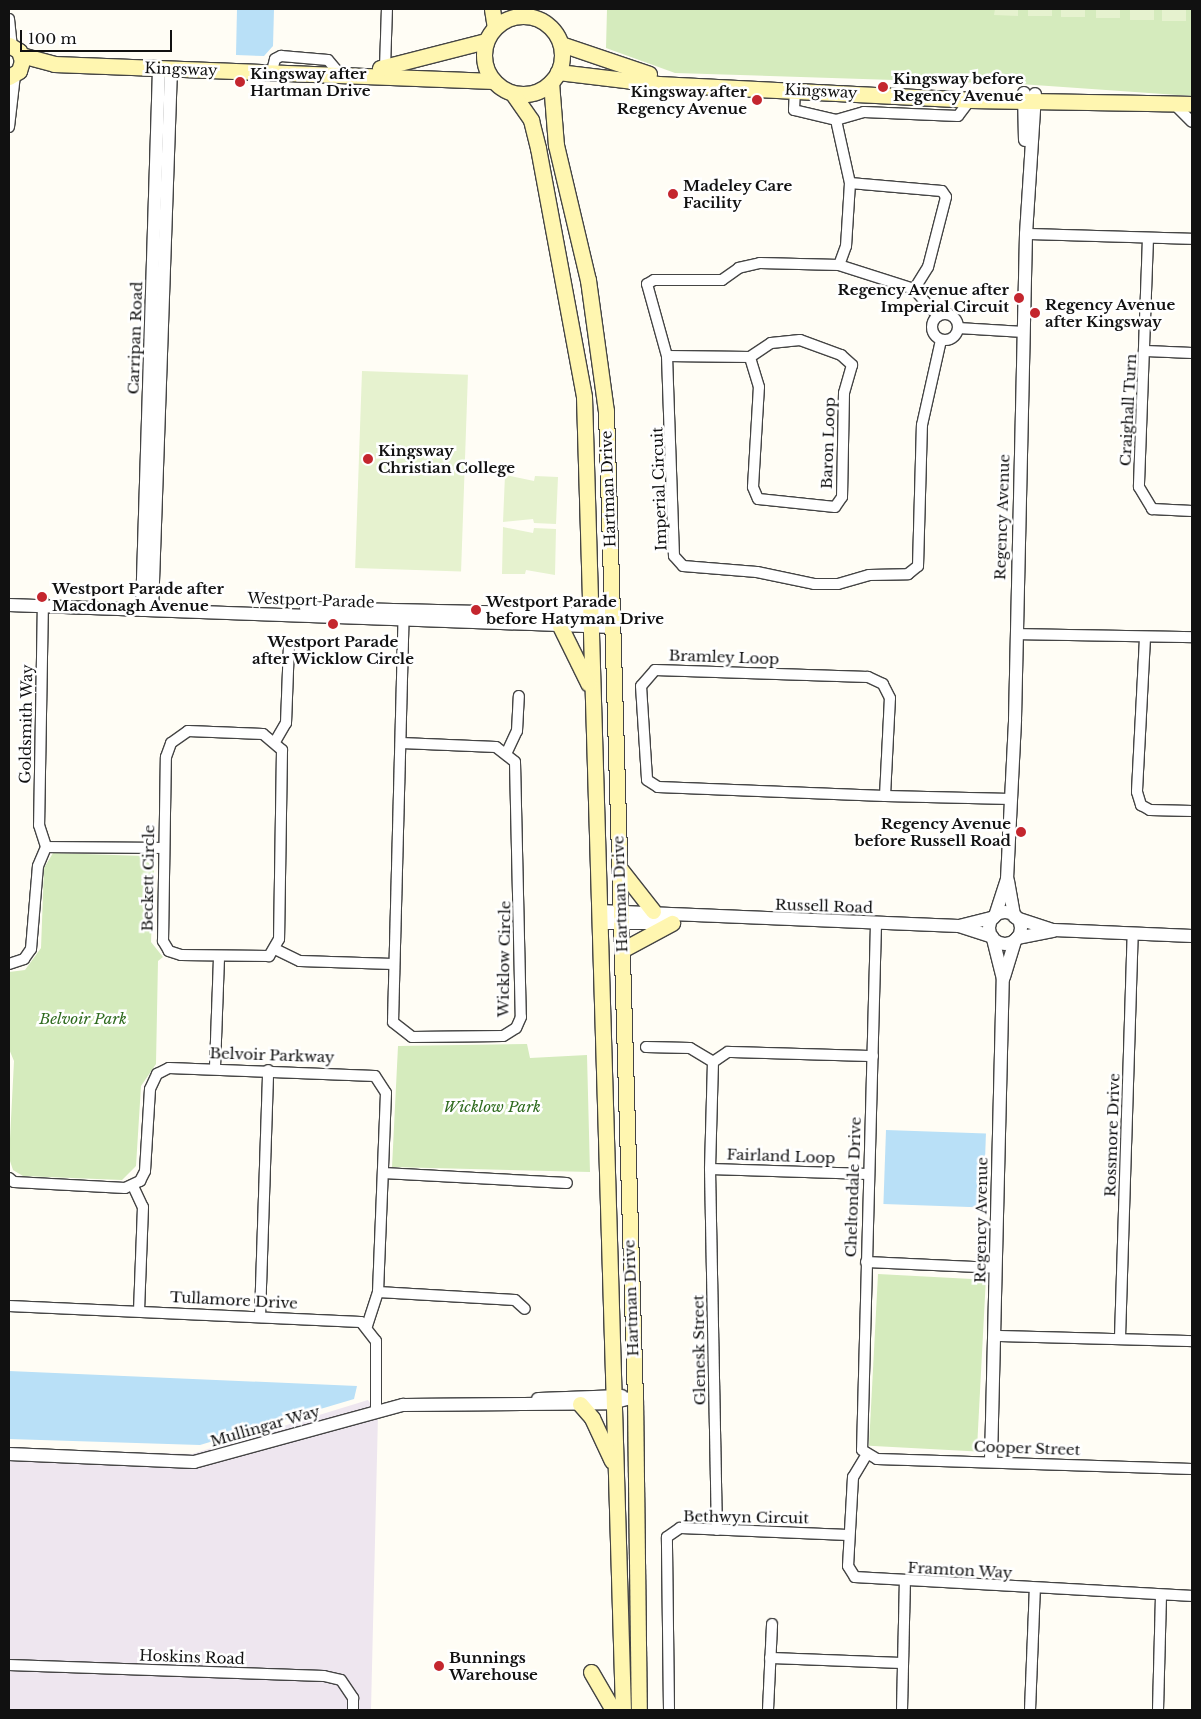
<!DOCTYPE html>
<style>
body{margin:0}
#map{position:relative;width:1201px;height:1719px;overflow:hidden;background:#fffdf5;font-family:"Libre Baskerville",serif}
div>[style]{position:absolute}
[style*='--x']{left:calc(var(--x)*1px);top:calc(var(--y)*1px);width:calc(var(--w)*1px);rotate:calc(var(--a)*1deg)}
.industrial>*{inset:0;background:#eee6ef}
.green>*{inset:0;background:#d5ebbd;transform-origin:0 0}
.pitch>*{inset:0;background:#e6f2cf;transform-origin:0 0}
.water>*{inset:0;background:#b9e0f7;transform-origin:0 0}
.roads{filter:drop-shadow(1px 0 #444) drop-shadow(-1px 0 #444) drop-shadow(0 1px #444) drop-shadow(0 -1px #444)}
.minor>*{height:10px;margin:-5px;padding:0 5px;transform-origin:5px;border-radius:5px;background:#fff}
.minor>.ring{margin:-5px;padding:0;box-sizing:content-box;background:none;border:10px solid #fff;border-radius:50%}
.tertiary>*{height:12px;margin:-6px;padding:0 6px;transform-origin:6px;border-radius:6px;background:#fff}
.tertiary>.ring{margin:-6px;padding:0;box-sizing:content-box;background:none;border:12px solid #fff;border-radius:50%}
.secondary>*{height:15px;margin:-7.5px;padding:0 7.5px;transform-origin:7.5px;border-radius:7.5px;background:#fff6b0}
.secondary>.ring{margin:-7.5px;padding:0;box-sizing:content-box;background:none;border:15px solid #fff6b0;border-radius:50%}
.dots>*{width:14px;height:14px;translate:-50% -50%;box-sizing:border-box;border:2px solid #fff;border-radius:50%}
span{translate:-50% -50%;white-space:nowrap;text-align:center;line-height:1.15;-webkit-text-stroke:5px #fff;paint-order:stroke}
.street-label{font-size:15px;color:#111}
.poi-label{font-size:15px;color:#111;font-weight:700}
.left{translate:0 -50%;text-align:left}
.right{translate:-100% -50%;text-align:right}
.park-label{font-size:15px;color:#2f6b1f;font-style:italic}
.frame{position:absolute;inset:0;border:10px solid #111;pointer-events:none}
.scale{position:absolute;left:20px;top:30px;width:152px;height:22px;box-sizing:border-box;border:2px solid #111;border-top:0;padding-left:6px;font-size:15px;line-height:18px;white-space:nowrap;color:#111;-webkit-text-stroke:4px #fff;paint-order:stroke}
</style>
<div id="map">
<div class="industrial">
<div style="clip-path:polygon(368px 1400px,378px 1415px,371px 1710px,9px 1710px,9px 1448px,192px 1454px)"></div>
</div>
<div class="green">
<div style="clip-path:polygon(607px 9px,1192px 9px,1192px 96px,1020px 84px,675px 73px,606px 48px)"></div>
<div style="clip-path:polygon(53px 853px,144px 856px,154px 871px,151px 942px,163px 957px,158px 961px,156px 1064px,141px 1086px,136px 1166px,122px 1180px,23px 1176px,13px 1170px,9px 1158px,14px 1061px,9px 1049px,9px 972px,25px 970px,41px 948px,44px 868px)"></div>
<div style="clip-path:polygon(527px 1044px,530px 1058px,587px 1055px,590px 1172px,392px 1167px,398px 1046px)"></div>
<div style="left:878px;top:1274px;width:108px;height:172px;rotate:3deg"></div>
</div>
<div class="pitch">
<div style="clip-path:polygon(995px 9px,1018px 9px,1018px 16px,994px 15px)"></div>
<div style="left:1028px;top:9px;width:24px;height:7px"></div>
<div style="left:1061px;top:9px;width:24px;height:8px"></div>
<div style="left:1096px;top:9px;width:24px;height:9px"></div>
<div style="left:1130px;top:9px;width:24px;height:11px"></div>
<div style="left:1162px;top:9px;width:24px;height:12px"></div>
<div style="left:362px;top:371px;width:106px;height:197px;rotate:2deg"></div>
<div style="clip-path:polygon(505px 475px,534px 481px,535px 476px,558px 477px,556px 524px,534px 523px,533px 519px,503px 522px)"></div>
<div style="clip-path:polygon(503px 527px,533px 533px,534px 528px,556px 529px,555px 575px,526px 570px,525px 574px,502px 574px)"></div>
</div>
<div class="water">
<div style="clip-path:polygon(237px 9px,274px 9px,273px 46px,264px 56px,236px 55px)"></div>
<div style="left:886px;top:1130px;width:100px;height:74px;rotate:2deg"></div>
<div style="clip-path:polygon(9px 1371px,357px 1386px,354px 1399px,200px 1445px,9px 1439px)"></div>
</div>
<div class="roads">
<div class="minor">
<div style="--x:9;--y:19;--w:27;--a:84"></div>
<div style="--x:385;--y:68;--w:59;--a:-88.1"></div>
<div style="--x:272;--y:71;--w:12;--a:-76"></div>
<div style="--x:275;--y:59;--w:7;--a:-27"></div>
<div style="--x:281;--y:56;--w:47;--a:4.9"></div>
<div style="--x:328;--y:60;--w:17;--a:50"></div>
<div style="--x:795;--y:90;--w:20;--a:93"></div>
<div style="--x:794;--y:110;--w:43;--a:13.4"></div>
<div style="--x:836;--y:120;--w:29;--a:-16"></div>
<div style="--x:864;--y:112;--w:94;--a:2.4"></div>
<div style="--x:958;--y:116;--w:20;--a:-53"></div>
<div style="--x:1174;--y:104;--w:25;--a:45"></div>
<div style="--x:836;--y:120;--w:65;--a:77.5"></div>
<div style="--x:850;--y:183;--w:63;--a:93.6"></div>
<div style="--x:846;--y:246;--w:20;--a:110"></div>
<div style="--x:9;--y:127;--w:52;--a:-83.4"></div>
<div style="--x:850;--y:183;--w:92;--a:5"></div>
<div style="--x:942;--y:191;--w:7;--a:56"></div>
<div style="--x:946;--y:197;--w:72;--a:104.4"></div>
<div style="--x:928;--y:267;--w:26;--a:122"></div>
<div style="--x:1026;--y:234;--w:166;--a:1.7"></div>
<div style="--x:1148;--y:238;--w:249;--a:92.1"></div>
<div style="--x:1139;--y:487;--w:26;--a:59"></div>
<div style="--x:1152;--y:509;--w:40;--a:2.9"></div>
<div class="ring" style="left:932px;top:314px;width:16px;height:16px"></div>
<div style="--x:938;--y:316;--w:36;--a:-132"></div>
<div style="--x:914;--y:289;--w:79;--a:-162.3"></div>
<div style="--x:839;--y:265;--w:79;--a:-178.5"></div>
<div style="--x:760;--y:263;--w:22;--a:167"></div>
<div style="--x:739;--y:268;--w:21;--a:145"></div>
<div style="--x:722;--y:280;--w:68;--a:180"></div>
<div style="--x:654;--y:280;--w:8;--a:150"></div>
<div style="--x:647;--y:284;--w:75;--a:74.5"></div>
<div style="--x:667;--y:356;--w:200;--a:88"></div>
<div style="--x:674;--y:556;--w:13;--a:48"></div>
<div style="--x:683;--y:566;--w:74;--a:4.6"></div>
<div style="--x:757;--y:572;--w:58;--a:11.9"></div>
<div style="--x:814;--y:584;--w:24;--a:0"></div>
<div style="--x:838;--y:584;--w:32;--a:-16"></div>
<div style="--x:869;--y:575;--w:39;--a:-1"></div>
<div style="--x:908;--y:574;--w:13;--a:-39"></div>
<div style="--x:918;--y:566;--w:141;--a:-88.4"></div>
<div style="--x:922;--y:425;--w:87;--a:-77.4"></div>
<div style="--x:958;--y:328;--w:66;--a:3.5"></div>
<div style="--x:1146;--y:351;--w:46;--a:2.5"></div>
<div style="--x:667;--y:356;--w:83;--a:0.7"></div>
<div style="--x:750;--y:357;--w:25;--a:-34"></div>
<div style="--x:771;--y:343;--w:29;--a:-6"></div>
<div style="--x:800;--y:340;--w:44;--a:20.1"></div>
<div style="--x:841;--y:355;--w:15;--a:42"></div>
<div style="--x:852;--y:365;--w:29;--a:106"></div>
<div style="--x:844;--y:393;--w:104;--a:91.1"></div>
<div style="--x:842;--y:497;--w:12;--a:125"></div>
<div style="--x:835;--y:507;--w:77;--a:-174.1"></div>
<div style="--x:758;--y:499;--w:13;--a:-113"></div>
<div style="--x:753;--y:487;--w:100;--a:-86.6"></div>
<div style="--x:759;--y:387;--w:31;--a:-107"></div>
<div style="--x:43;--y:600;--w:225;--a:91"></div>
<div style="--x:39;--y:825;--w:23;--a:72"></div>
<div style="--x:1017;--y:634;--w:175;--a:1"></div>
<div style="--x:1145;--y:638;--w:154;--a:93"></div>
<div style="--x:1137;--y:792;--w:14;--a:73"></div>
<div style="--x:1141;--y:805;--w:10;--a:29"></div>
<div style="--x:1150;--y:810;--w:42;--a:1.4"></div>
<div style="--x:188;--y:731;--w:75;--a:2.3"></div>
<div style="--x:263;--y:734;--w:25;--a:40"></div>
<div style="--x:282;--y:750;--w:189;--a:90.9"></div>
<div style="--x:279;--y:939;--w:20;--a:120"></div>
<div style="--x:269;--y:956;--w:88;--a:-179.3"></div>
<div style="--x:181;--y:955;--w:13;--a:-162"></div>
<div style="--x:169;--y:951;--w:12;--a:-121"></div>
<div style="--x:163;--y:941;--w:184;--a:-89.1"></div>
<div style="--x:166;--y:757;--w:15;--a:-70"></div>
<div style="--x:171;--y:743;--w:21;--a:-35"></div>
<div style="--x:276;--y:740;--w:20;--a:-60"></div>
<div style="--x:286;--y:723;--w:77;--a:-87.8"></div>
<div style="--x:401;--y:743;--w:95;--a:2.4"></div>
<div style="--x:496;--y:747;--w:24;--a:38"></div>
<div style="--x:515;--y:762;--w:255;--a:88.7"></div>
<div style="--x:521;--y:1017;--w:12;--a:114"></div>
<div style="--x:516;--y:1028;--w:15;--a:148"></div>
<div style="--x:503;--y:1036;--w:91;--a:179.4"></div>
<div style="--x:412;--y:1037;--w:24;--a:-142"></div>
<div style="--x:393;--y:1022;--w:410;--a:-88.5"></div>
<div style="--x:507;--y:752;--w:23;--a:-65"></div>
<div style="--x:517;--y:731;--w:35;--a:-87"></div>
<div style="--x:885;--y:796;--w:98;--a:-87.1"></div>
<div style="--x:890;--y:698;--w:16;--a:-117"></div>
<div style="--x:883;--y:684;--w:17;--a:-155"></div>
<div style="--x:868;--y:677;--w:213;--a:-178.1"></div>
<div style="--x:655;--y:670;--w:21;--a:131"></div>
<div style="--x:641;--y:686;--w:94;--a:86.3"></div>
<div style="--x:647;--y:780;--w:13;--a:32"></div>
<div style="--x:658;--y:787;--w:227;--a:2.3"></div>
<div style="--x:885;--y:796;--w:126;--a:1.4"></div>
<div style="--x:876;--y:924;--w:526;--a:91.52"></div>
<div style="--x:862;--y:1450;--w:17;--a:31"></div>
<div style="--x:877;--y:1459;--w:315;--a:1.8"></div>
<div style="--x:277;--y:950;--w:25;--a:26"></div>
<div style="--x:300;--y:961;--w:93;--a:1.8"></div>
<div style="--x:9;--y:964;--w:16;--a:-18"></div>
<div style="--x:24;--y:959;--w:12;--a:-55"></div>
<div style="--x:31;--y:949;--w:83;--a:-85.2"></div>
<div style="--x:38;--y:866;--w:21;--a:-67"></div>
<div style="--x:46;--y:847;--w:117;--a:0.5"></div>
<div style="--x:646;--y:1047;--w:44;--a:1.3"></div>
<div style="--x:690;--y:1048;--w:27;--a:31"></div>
<div style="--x:215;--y:1067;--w:111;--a:-87.9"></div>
<div style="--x:710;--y:1169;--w:361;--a:88.9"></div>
<div style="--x:383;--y:1173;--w:184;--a:3.1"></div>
<div style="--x:868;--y:1174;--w:158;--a:-178.2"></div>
<div style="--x:710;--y:1169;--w:107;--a:-88.4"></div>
<div style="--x:713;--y:1062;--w:18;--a:-34"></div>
<div style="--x:728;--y:1052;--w:145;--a:1.6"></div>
<div style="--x:9;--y:1178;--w:6;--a:39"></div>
<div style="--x:14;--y:1182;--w:111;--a:3.1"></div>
<div style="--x:125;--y:1188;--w:17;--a:-25"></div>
<div style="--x:140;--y:1181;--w:11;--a:-63"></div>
<div style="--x:145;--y:1171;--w:82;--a:-86.5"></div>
<div style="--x:150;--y:1089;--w:17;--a:-65"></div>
<div style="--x:157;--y:1074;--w:13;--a:-27"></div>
<div style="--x:169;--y:1068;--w:206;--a:2.2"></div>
<div style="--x:375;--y:1076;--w:20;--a:57"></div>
<div style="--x:386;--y:1093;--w:199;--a:92.3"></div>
<div style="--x:378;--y:1292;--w:36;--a:108"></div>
<div style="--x:133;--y:1186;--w:23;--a:65"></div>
<div style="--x:143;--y:1207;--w:104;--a:92.2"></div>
<div style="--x:866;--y:1262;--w:130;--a:2.6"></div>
<div style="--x:378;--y:1292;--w:137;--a:3.3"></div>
<div style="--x:515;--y:1300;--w:13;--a:42"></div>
<div style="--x:9;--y:1306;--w:352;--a:2.6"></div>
<div style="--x:361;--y:1322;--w:24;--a:52"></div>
<div style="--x:376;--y:1341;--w:71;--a:90"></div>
<div style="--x:260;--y:1317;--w:247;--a:-88.1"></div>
<div style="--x:995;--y:1336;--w:197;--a:1.5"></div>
<div style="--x:1120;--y:1338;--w:404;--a:-88.2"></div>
<div style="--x:867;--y:1454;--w:27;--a:121"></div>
<div style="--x:853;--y:1477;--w:89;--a:93.2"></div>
<div style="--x:848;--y:1566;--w:13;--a:58"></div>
<div style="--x:855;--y:1577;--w:338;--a:3.2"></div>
<div style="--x:770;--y:1658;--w:133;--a:2.2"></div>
<div style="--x:9;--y:1665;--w:315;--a:2"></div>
<div style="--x:324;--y:1676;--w:17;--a:13"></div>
<div style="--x:341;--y:1680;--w:22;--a:56"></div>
<div style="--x:353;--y:1698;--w:12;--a:90"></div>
<div style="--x:669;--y:1710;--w:173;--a:-90.7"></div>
<div style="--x:667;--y:1537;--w:16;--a:-35"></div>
<div style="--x:680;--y:1528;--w:169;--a:2.4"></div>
<div style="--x:768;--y:1710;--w:86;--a:-87.3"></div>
<div style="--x:902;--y:1710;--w:128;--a:-88.7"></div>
<div style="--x:1030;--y:1710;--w:122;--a:-87.7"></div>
<div style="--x:1158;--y:1710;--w:115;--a:-88.5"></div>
</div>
<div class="tertiary">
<div style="--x:1024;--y:93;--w:47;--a:88.8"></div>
<div style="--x:9;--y:605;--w:603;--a:2.09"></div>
<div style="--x:306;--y:608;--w:306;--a:1.3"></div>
<div style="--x:142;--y:610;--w:542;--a:-88.2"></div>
<div style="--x:152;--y:610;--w:541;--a:-87.99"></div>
<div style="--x:1008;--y:881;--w:36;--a:80"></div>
<div style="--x:599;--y:911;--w:360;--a:2.4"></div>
<div style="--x:959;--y:926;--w:36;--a:-14"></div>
<div class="ring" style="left:989px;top:912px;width:20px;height:20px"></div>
<div style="--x:995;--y:916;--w:39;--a:-72"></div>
<div style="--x:1007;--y:879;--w:160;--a:-87.1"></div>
<div style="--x:1015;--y:719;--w:485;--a:-88.7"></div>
<div style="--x:1026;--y:234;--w:140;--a:-86.3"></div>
<div style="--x:1016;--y:918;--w:40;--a:18"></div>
<div style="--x:1054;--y:930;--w:138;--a:2.5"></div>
<div style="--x:599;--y:923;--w:73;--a:0"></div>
<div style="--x:959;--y:926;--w:35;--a:18"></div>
<div style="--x:1017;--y:938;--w:36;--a:-11"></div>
<div style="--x:1004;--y:977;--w:39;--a:-73"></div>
<div style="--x:538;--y:1399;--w:84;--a:-2"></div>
<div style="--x:9;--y:1454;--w:185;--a:2.5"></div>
<div style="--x:194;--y:1462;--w:217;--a:-15.3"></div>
<div style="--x:403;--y:1405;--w:209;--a:-0.5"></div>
<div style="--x:612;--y:1403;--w:24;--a:-15"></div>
<div style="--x:991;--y:1461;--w:482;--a:-88.6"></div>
<div style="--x:1003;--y:979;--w:41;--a:-104"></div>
</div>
<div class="secondary">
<div style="--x:492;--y:9;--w:18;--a:81"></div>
<div class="ring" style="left:484px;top:16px;width:63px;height:63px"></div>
<div style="--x:561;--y:44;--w:93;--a:18.8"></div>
<div style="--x:9;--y:45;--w:12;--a:31"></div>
<div style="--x:19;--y:51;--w:10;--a:73"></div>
<div style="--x:22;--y:61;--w:10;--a:107"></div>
<div style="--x:19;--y:71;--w:12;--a:149"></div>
<div style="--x:21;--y:55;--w:34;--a:15"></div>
<div style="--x:54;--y:64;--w:440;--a:2.2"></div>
<div style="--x:380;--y:68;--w:109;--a:-14.3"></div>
<div style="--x:558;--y:72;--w:101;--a:6.8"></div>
<div style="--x:658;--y:84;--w:312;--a:2.9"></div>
<div style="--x:970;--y:100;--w:222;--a:1"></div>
<div style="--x:551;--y:82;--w:63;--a:85.5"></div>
<div style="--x:556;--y:145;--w:139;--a:76.7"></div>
<div style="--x:588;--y:280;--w:132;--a:82.2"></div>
<div style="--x:606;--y:411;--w:986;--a:88.32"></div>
<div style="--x:635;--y:1397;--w:313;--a:89.3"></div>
<div style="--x:513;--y:94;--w:32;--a:55"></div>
<div style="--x:531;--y:120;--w:29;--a:76"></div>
<div style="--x:538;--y:148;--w:253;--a:79.5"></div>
<div style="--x:584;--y:397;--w:1314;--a:88.3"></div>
<div style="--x:560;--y:626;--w:64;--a:63.8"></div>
<div style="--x:621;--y:870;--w:52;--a:52"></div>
<div style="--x:622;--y:950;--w:57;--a:-28.4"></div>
<div style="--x:580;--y:1404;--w:18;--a:49"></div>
<div style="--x:592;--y:1418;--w:47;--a:65.1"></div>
<div style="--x:591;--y:1672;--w:44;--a:59.9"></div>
</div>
</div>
<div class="dots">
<div style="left:240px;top:82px;background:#c4262e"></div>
<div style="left:883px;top:87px;background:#c4262e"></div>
<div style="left:757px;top:100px;background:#c4262e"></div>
<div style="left:673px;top:194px;background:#c4262e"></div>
<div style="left:1019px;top:298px;background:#c4262e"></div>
<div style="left:1035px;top:313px;background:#c4262e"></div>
<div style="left:368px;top:459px;background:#c4262e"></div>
<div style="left:42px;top:597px;background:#c4262e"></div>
<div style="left:476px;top:610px;background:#c4262e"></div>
<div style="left:333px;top:624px;background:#c4262e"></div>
<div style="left:1021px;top:832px;background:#c4262e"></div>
<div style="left:439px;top:1666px;background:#c4262e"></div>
</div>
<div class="street-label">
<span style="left:181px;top:69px;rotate:2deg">Kingsway</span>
<span style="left:821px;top:91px;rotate:3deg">Kingsway</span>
<span style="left:135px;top:338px;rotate:-88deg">Carripan Road</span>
<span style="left:1128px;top:410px;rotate:-87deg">Craighall Turn</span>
<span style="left:828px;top:443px;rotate:-88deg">Baron Loop</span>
<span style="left:608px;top:489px;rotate:-92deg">Hartman Drive</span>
<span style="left:659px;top:489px;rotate:-92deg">Imperial Circuit</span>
<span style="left:1002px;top:517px;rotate:-88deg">Regency Avenue</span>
<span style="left:311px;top:600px;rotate:2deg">Westport Parade</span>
<span style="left:724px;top:657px;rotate:2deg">Bramley Loop</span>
<span style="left:26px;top:724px;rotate:-89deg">Goldsmith Way</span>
<span style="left:148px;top:878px;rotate:-89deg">Beckett Circle</span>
<span style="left:620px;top:894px;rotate:-92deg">Hartman Drive</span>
<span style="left:824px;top:906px;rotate:2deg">Russell Road</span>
<span style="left:504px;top:959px;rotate:-89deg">Wicklow Circle</span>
<span style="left:272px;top:1055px;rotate:2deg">Belvoir Parkway</span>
<span style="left:1112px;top:1135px;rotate:-88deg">Rossmore Drive</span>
<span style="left:781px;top:1156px;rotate:2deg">Fairland Loop</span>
<span style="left:853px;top:1187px;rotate:-88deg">Cheltondale Drive</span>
<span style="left:981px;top:1220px;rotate:-89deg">Regency Avenue</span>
<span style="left:631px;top:1298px;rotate:-92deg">Hartman Drive</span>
<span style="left:234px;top:1300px;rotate:3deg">Tullamore Drive</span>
<span style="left:699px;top:1350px;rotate:-91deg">Glenesk Street</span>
<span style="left:265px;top:1426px;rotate:-16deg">Mullingar Way</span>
<span style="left:1027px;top:1448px;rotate:2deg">Cooper Street</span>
<span style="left:746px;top:1517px;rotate:1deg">Bethwyn Circuit</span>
<span style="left:960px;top:1570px;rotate:3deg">Framton Way</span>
<span style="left:192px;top:1657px;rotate:2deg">Hoskins Road</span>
</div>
<div class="poi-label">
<span class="left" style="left:250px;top:82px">Kingsway after<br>Hartman Drive</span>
<span class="left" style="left:893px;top:87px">Kingsway before<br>Regency Avenue</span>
<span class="right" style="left:747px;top:100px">Kingsway after<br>Regency Avenue</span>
<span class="left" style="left:683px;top:194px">Madeley Care<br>Facility</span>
<span class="right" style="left:1009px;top:298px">Regency Avenue after<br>Imperial Circuit</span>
<span class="left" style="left:1045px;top:313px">Regency Avenue<br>after Kingsway</span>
<span class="left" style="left:378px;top:459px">Kingsway<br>Christian College</span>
<span class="left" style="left:52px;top:597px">Westport Parade after<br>Macdonagh Avenue</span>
<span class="left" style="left:486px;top:610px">Westport Parade<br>before Hatyman Drive</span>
<span style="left:333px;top:650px">Westport Parade<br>after Wicklow Circle</span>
<span class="right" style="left:1011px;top:832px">Regency Avenue<br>before Russell Road</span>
<span class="left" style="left:449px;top:1666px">Bunnings<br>Warehouse</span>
</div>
<div class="park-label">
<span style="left:83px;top:1019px">Belvoir Park</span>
<span style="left:492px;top:1107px">Wicklow Park</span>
</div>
<div class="frame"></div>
<div class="scale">100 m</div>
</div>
